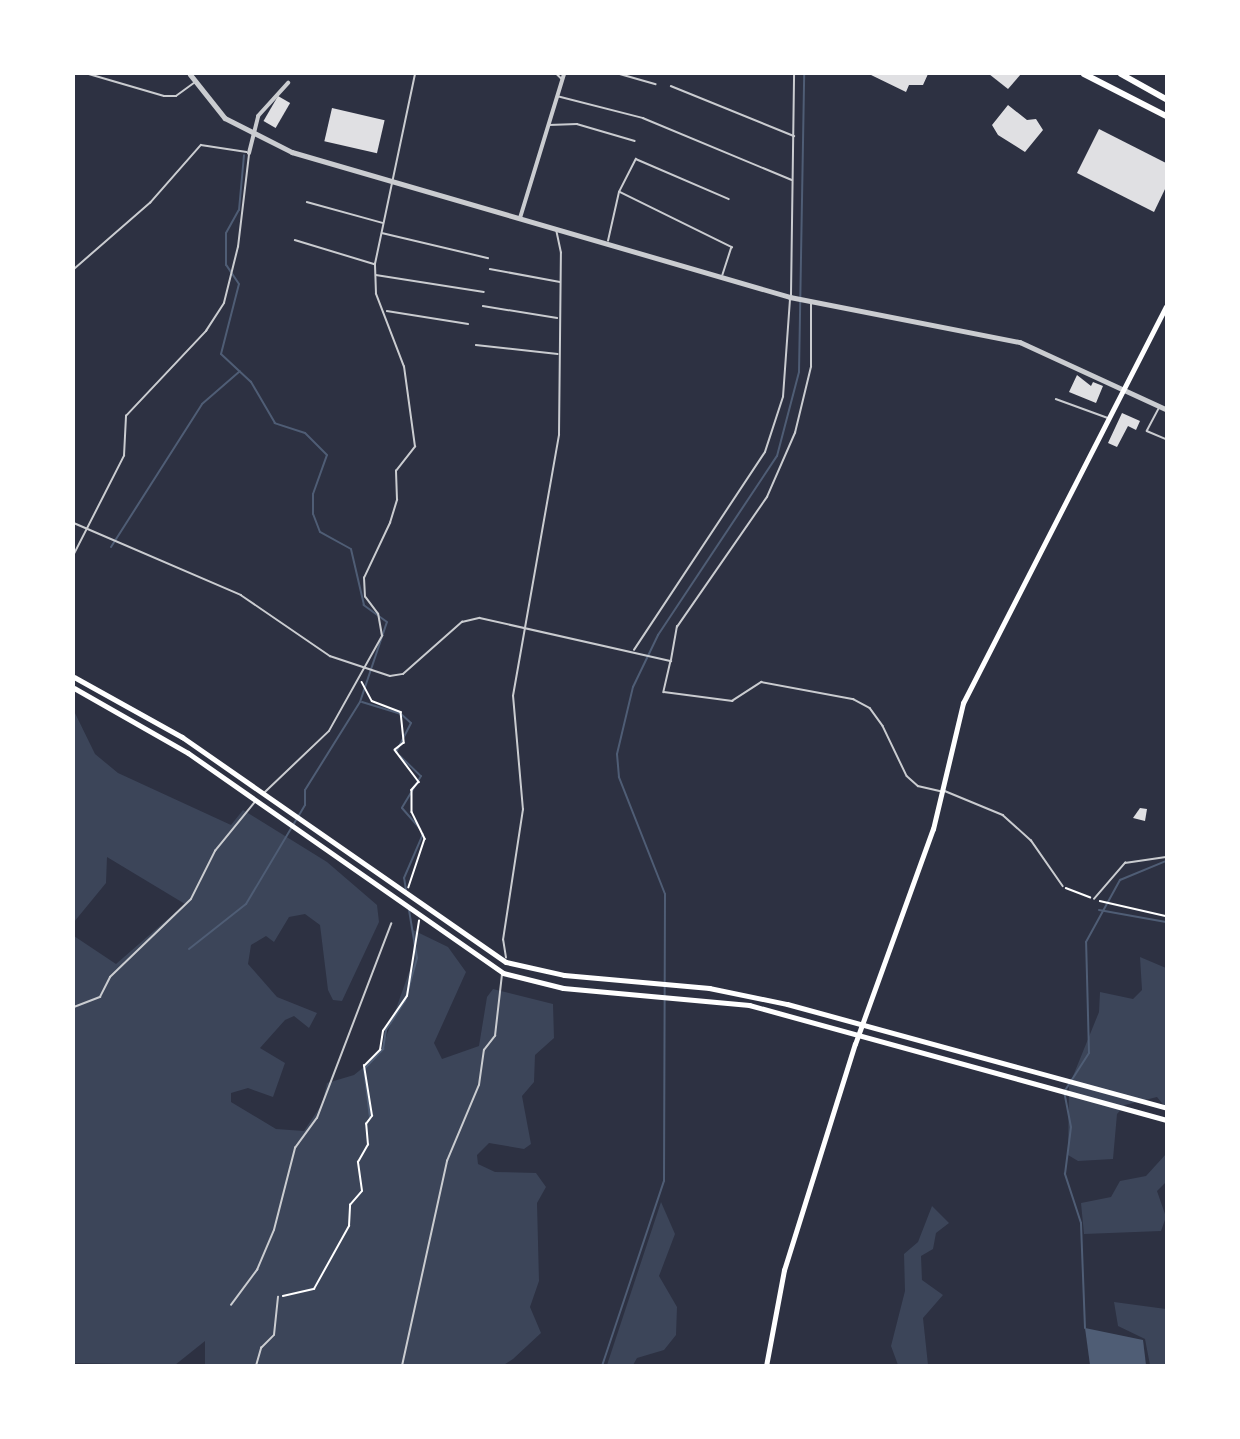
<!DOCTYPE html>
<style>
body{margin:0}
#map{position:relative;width:1240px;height:1439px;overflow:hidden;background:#2d3142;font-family:"Source Sans 3",sans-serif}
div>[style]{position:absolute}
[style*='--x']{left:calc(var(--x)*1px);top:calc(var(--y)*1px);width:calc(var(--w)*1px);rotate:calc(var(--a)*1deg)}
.green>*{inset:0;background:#3c4559}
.water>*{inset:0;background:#4f5d75}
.stream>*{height:2px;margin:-1px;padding:0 1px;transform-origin:1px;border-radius:1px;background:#4f5d75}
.building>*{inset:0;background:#e0e0e3;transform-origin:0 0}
.path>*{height:1.5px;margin:-0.75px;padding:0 0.75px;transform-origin:0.75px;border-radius:0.75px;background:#fff}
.service>*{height:1.5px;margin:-0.75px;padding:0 0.75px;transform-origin:0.75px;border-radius:0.75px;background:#caccd0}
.minor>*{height:4px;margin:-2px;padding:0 2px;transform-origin:2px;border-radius:2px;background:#caccd0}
.tertiary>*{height:4.5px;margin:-2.25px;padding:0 2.25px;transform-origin:2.25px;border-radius:2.25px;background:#caccd0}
.secondary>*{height:5px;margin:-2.5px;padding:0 2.5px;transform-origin:2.5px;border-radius:2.5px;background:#fff}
.primary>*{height:6px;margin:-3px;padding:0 3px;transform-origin:3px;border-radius:3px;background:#fff}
span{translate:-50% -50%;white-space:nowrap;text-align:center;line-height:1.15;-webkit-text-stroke:5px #fff;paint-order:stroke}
.frame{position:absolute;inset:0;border:75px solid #fff;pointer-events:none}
</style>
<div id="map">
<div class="green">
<div style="clip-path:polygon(74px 711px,95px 754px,118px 773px,231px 825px,243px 810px,327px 862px,377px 905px,379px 922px,342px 1001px,333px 1000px,328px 990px,320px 925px,305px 914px,289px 917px,274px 942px,266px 936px,251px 945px,248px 964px,277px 997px,317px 1013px,309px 1028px,294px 1016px,285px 1020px,260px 1048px,285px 1063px,273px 1097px,248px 1088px,231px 1093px,231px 1102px,276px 1129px,304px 1131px,322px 1104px,327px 1083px,354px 1075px,380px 1054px,413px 961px,413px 930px,448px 947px,466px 972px,434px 1043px,442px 1059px,479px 1046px,487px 997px,493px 989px,553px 1004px,554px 1038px,535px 1055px,534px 1082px,522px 1096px,531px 1144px,524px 1149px,489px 1143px,477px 1155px,478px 1164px,495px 1172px,536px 1173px,546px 1187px,537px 1203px,539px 1281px,530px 1307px,541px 1333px,513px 1359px,502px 1366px,205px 1365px,205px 1341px,175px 1365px,74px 1363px,74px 936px,116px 964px,185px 904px,107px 857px,106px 883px,74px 922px)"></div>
<div style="clip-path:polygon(1140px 957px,1166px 968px,1166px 1108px,1157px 1097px,1125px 1105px,1117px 1114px,1113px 1159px,1078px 1161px,1068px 1155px,1069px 1086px,1099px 1012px,1100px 992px,1133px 999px,1142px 990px)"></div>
<div style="clip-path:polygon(1166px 1154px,1166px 1182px,1157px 1191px,1166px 1217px,1161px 1231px,1084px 1234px,1081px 1203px,1111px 1197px,1120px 1181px,1146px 1176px)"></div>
<div style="clip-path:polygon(661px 1202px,675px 1234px,659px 1276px,677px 1307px,676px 1335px,664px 1350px,637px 1358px,633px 1365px,607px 1365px)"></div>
<div style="clip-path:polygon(932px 1206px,949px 1223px,936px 1233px,933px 1249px,921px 1256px,922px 1280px,943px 1295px,923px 1318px,928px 1365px,898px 1365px,891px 1346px,905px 1291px,904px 1254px,918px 1242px)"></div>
<div style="clip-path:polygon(1114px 1302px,1166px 1309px,1166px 1365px,1150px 1365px,1145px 1339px,1118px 1326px)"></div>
</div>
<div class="water">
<div style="clip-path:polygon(1085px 1328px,1143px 1340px,1146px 1365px,1090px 1365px)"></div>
</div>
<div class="stream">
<div style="--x:111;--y:547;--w:169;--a:-57.5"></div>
<div style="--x:202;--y:404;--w:50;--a:-41"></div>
<div style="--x:362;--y:702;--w:41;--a:17.1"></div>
<div style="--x:401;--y:714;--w:13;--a:42"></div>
<div style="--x:411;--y:723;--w:33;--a:117"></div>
<div style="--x:400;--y:756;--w:29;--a:44"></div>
<div style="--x:421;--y:776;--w:37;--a:121"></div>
<div style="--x:402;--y:808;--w:28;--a:49"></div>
<div style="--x:406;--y:890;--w:12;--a:-99"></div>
<div style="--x:404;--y:878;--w:48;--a:-66.6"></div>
<div style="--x:1099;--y:910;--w:68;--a:10.2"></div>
<div style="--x:189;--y:949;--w:73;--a:-38.3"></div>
<div style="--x:246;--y:904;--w:115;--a:-59.2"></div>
<div style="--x:305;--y:805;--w:15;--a:-90"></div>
<div style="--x:305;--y:790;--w:104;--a:-58"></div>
<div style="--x:360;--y:702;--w:84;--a:-71.4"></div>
<div style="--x:387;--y:622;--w:29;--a:-144"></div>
<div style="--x:364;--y:605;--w:57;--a:-103.1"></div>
<div style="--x:351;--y:549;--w:35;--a:-151"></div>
<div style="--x:320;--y:532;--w:19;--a:-111"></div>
<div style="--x:313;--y:514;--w:20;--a:-90"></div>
<div style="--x:313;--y:494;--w:41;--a:-70.3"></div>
<div style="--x:327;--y:455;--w:31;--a:-135"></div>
<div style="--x:305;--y:433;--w:32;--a:-162"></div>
<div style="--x:275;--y:423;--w:48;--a:-120.3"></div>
<div style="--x:251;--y:382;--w:41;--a:-137"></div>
<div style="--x:221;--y:354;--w:72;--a:-75.6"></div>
<div style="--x:239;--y:284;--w:23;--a:-124"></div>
<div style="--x:226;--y:265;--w:32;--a:-90"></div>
<div style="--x:226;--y:233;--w:26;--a:-61"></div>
<div style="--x:239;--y:210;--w:55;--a:-84.8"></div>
<div style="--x:370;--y:1118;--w:49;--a:-97"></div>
<div style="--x:364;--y:1069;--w:28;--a:-46"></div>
<div style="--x:383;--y:1049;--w:19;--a:-81"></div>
<div style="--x:386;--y:1030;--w:35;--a:-57"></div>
<div style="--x:405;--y:1001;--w:45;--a:-74.4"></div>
<div style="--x:417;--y:958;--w:49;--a:-99.5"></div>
<div style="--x:1085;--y:1328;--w:105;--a:-92.2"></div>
<div style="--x:1081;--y:1223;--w:52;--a:-108.1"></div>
<div style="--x:1065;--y:1174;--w:47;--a:-82.7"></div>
<div style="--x:1071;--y:1127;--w:36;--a:-101"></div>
<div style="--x:1064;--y:1092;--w:46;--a:-57.3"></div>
<div style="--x:1089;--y:1053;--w:111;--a:-91.5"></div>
<div style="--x:1086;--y:942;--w:71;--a:-61.3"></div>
<div style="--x:1120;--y:880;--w:50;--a:-22.4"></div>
<div style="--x:602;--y:1366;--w:195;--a:-71.5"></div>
<div style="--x:664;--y:1181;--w:287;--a:-89.8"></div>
<div style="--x:665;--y:894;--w:126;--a:-111.5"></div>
<div style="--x:619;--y:777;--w:23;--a:-95"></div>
<div style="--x:617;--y:754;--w:69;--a:-76.6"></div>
<div style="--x:633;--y:687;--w:58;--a:-64.3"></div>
<div style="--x:658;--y:635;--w:215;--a:-56.4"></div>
<div style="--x:777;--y:456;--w:87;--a:-75.3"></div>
<div style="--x:799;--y:372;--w:298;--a:-89"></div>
</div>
<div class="building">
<div style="clip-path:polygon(869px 74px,928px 74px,923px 85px,909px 85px,906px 92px)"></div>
<div style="clip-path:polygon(989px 74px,1021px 74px,1008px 89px)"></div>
<div style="left:278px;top:96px;width:14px;height:29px;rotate:30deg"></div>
<div style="clip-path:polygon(1008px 105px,1027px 120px,1036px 119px,1043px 130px,1025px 152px,998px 135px,992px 125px)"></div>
<div style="left:332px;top:108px;width:54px;height:34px;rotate:13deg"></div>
<div style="clip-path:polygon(1099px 129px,1166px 163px,1166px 187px,1154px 212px,1077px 173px)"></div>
<div style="clip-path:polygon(1077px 375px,1091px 386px,1093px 382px,1103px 386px,1096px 403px,1069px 392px)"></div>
<div style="clip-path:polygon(1122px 413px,1140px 421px,1136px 430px,1128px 426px,1117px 447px,1108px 443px)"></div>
<div style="clip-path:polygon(1140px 808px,1147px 809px,1145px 821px,1133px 818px)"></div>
</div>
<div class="path">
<div style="--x:362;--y:682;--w:21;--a:62"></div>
<div style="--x:372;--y:701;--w:31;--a:21"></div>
<div style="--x:401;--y:712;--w:31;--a:84"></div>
<div style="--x:404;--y:743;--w:11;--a:142"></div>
<div style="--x:395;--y:750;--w:40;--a:53"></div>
<div style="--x:419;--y:782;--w:11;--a:131"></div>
<div style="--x:412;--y:790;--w:22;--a:90"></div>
<div style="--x:412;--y:812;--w:30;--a:64"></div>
<div style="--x:425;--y:839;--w:51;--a:108.4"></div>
<div style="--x:1066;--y:888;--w:26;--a:21"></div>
<div style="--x:1100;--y:901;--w:68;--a:12.8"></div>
<div style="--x:283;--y:1296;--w:32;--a:-13"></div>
<div style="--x:314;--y:1289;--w:72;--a:-60.9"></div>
<div style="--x:349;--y:1226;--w:21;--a:-87"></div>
<div style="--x:350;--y:1205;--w:18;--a:-49"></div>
<div style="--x:362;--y:1191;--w:29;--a:-98"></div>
<div style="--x:358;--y:1162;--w:20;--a:-60"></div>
<div style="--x:368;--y:1145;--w:21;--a:-95"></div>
<div style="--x:366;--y:1124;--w:10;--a:-53"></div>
<div style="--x:372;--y:1116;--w:51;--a:-99.1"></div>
<div style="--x:364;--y:1066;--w:23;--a:-45"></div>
<div style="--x:380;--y:1050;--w:19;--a:-81"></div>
<div style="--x:383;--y:1031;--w:42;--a:-55.6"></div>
<div style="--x:407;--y:996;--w:76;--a:-80.9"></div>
</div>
<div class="service">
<div style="--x:89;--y:74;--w:78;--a:16.3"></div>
<div style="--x:164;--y:96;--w:12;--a:0"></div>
<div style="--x:176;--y:96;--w:22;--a:-36"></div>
<div style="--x:557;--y:74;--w:7;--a:45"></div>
<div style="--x:620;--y:74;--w:37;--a:16"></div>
<div style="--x:671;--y:86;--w:133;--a:22.1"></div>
<div style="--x:557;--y:96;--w:89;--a:14.3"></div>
<div style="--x:643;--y:118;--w:161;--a:22.6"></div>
<div style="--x:549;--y:125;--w:28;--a:-2"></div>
<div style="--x:577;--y:124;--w:60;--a:16.3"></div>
<div style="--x:620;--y:192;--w:125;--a:26.2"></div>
<div style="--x:732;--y:247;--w:29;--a:108"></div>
<div style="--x:307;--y:202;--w:79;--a:15.4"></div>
<div style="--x:382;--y:233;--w:109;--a:13.3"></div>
<div style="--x:295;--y:240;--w:83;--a:16.9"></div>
<div style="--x:608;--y:241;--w:50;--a:-77.3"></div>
<div style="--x:619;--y:192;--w:37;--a:-63"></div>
<div style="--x:636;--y:159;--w:101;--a:23.3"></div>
<div style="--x:74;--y:269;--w:101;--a:-41"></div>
<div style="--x:150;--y:203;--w:77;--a:-48.7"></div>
<div style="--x:201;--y:145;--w:46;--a:8.8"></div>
<div style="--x:490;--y:269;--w:71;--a:10.5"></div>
<div style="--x:376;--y:275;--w:109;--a:8.9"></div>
<div style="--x:791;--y:295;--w:221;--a:-89.2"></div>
<div style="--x:483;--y:306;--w:75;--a:9.2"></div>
<div style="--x:387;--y:311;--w:82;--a:9.1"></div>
<div style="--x:476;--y:345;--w:82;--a:6.3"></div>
<div style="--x:1056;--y:399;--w:55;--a:20.1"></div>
<div style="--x:1160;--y:407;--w:27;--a:118"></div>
<div style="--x:1147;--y:431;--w:21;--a:23"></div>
<div style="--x:74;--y:523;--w:182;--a:23.3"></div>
<div style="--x:241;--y:595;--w:108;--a:34.4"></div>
<div style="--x:330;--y:656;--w:63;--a:18.4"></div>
<div style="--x:390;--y:676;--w:13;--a:-9"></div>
<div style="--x:403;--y:674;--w:79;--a:-41.4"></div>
<div style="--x:462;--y:622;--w:18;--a:-13"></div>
<div style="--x:480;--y:618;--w:196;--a:12.7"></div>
<div style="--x:671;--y:661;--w:32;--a:103"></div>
<div style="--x:664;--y:692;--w:69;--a:7.5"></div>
<div style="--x:732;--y:701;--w:35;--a:-33"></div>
<div style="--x:761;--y:682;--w:94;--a:10.5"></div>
<div style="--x:853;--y:699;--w:19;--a:28"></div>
<div style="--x:870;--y:708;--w:22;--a:54"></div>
<div style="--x:883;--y:726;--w:55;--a:64.4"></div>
<div style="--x:907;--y:776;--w:15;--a:42"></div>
<div style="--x:918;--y:786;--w:23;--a:13"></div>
<div style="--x:74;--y:554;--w:110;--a:-63"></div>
<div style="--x:124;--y:456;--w:40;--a:-87.1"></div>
<div style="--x:126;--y:416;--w:117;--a:-46.7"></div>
<div style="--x:206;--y:331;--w:33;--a:-57"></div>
<div style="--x:224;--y:303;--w:58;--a:-76"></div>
<div style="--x:238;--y:247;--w:93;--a:-83.2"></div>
<div style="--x:634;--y:650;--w:237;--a:-56.5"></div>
<div style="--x:765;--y:452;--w:58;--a:-71.9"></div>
<div style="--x:783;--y:397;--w:98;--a:-85.9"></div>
<div style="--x:671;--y:660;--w:34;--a:-80"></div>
<div style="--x:677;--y:627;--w:158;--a:-55.3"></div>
<div style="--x:767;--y:497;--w:70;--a:-66.4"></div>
<div style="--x:795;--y:433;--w:68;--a:-76.4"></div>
<div style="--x:811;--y:367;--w:65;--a:-90"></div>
<div style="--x:945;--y:791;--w:63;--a:22.5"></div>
<div style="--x:1003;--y:815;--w:38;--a:42"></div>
<div style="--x:1031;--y:840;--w:56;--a:55.2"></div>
<div style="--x:265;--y:792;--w:88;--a:-43.6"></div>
<div style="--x:329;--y:731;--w:109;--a:-60.8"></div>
<div style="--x:382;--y:636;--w:22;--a:-100"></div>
<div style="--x:378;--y:614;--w:21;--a:-127"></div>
<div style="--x:365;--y:597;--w:19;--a:-93"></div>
<div style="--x:364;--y:578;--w:61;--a:-64.7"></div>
<div style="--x:390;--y:523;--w:24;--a:-73"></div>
<div style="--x:397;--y:500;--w:29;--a:-92"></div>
<div style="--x:396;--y:471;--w:31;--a:-52"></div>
<div style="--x:415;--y:447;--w:81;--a:-97.8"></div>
<div style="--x:404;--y:367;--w:78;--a:-111"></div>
<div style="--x:376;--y:294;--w:30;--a:-92"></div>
<div style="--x:375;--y:264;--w:194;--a:-78.1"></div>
<div style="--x:1094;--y:899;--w:48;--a:-49.3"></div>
<div style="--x:1125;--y:863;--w:41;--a:-8.3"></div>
<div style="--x:506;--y:958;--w:18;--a:-99"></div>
<div style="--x:503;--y:940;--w:132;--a:-81.3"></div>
<div style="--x:523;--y:810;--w:114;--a:-95"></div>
<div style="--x:513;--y:696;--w:265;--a:-80"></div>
<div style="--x:559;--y:435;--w:182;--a:-89.4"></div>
<div style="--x:561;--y:253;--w:25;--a:-102"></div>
<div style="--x:74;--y:1007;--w:28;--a:-21"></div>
<div style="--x:100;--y:997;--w:22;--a:-63"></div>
<div style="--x:110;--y:977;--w:112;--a:-43.9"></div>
<div style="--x:191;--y:899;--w:54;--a:-63.4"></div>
<div style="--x:215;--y:851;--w:63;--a:-50.8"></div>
<div style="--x:231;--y:1305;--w:44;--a:-53.4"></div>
<div style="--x:257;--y:1270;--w:43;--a:-67"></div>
<div style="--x:274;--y:1230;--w:85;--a:-75.6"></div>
<div style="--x:295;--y:1148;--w:37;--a:-54"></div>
<div style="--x:317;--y:1118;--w:208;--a:-69.1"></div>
<div style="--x:256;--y:1366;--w:19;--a:-74"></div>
<div style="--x:261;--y:1348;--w:18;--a:-45"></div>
<div style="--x:274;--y:1335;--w:38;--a:-84"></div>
<div style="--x:402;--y:1366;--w:210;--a:-77.6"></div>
<div style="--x:447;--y:1161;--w:82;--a:-67.2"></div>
<div style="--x:479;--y:1085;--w:35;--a:-82"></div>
<div style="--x:484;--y:1050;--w:18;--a:-52"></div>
<div style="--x:495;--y:1036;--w:61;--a:-83.5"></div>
</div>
<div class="minor">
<div style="--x:249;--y:153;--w:38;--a:-76"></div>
<div style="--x:258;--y:116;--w:45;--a:-47.7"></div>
<div style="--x:520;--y:218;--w:151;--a:-73"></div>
</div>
<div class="tertiary">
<div style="--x:190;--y:74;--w:56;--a:51.5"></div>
<div style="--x:225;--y:118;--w:75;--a:26.9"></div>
<div style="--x:292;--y:152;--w:519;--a:16.23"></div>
<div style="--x:790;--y:297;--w:234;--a:11.1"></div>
<div style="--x:1020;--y:342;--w:161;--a:24.7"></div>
</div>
<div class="secondary">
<div style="--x:74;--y:677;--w:124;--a:29.1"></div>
<div style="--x:182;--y:737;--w:394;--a:34.8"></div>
<div style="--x:506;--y:962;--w:59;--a:12.6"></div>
<div style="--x:564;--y:975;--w:146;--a:5.1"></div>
<div style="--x:709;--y:988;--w:80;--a:11.6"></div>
<div style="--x:787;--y:1004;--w:393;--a:15.3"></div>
<div style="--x:74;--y:688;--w:131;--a:29.7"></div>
<div style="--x:188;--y:753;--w:384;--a:34.9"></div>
<div style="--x:503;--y:973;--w:62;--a:14"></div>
<div style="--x:563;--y:988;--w:187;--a:5.2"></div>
<div style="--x:749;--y:1005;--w:433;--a:15.4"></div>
<div style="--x:766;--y:1366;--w:98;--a:-79.4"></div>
<div style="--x:784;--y:1270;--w:237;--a:-72.6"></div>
<div style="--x:855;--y:1044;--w:229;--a:-70.1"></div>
<div style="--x:933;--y:829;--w:130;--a:-76.6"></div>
<div style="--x:963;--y:703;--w:445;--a:-62.9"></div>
</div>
<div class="primary">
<div style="--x:1084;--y:74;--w:92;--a:27.1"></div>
<div style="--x:1121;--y:74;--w:51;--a:29.1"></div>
</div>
<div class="frame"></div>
</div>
